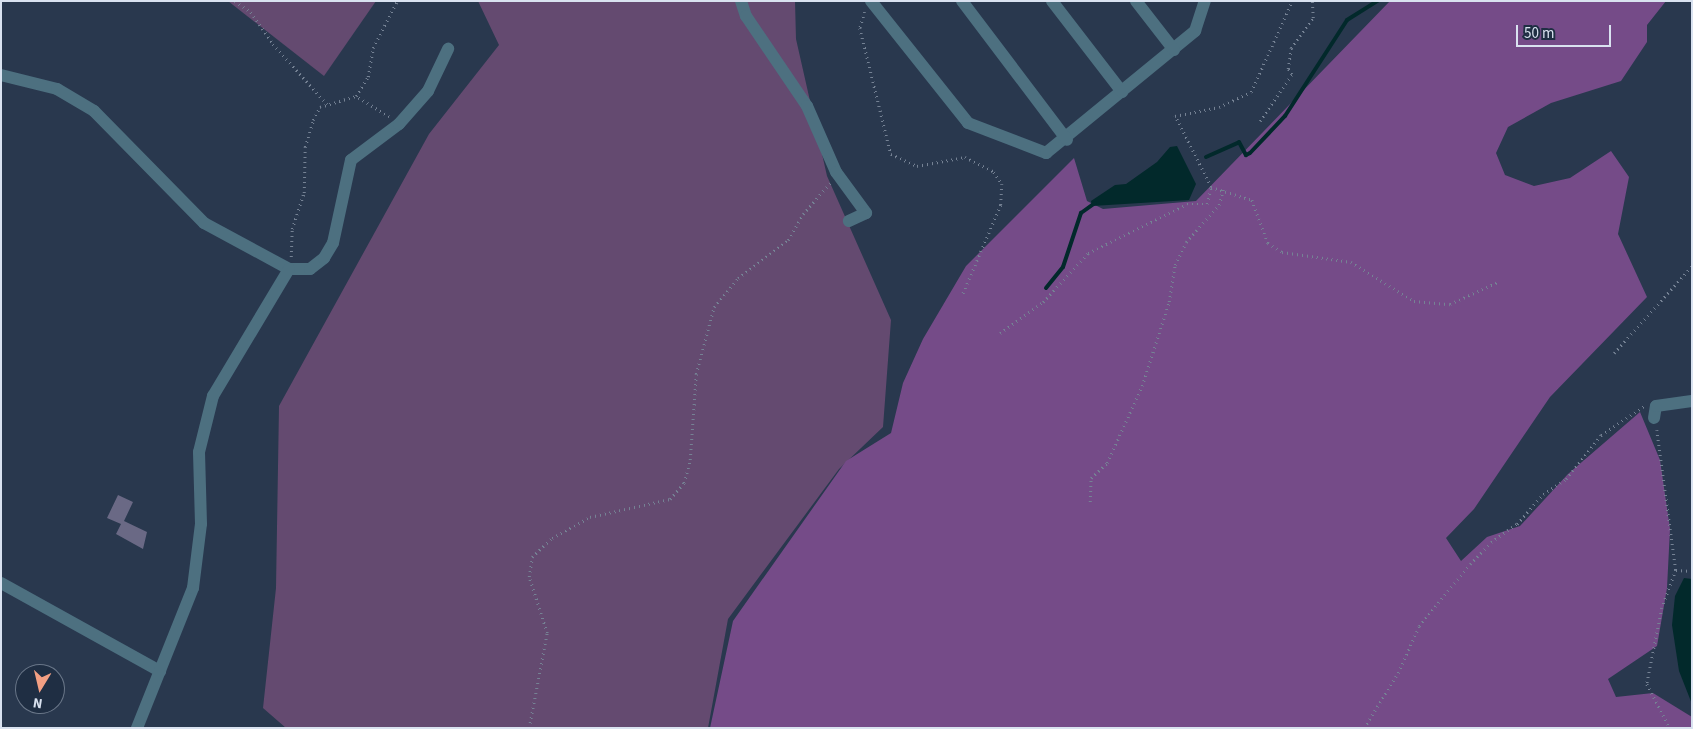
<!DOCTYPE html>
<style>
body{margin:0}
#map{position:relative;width:1693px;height:729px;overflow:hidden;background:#29384e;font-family:"Source Sans 3",sans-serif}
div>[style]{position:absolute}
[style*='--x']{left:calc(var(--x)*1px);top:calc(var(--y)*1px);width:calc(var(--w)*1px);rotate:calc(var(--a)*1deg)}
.green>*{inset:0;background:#644a70}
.forest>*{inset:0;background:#754b88}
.water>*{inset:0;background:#02292b}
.stream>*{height:4px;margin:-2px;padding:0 2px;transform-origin:2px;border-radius:2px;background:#02292b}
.building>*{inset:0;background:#6a6985}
.path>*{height:2.5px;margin-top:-1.25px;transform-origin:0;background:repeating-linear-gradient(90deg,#758294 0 1px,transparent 0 5px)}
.minor>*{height:12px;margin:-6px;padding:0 6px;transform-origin:6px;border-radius:6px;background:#4d7080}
span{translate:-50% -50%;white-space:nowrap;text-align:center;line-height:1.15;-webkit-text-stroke:4.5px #1f2e43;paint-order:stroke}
.frame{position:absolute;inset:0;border:2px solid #d9e2f0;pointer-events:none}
.north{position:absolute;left:15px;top:664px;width:50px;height:50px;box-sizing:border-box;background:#1f2e43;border:1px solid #697688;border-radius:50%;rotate:189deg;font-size:14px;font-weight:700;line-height:20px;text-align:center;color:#d9e2f0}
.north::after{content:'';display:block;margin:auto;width:18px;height:22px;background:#f39f83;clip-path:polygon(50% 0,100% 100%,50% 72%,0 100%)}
.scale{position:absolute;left:1516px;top:25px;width:95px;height:22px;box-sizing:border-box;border:2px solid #d9e2f0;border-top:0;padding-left:6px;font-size:15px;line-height:18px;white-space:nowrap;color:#d9e2f0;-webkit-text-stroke:4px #1f2e43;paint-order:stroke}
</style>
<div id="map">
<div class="green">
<div style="clip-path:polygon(228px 1px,376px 1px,324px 76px)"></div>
<div style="clip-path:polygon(478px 1px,795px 1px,796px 39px,827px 176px,891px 320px,883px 427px,839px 469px,728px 619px,708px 728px,286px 728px,263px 708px,276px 588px,279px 406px,429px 134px,499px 45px)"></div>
</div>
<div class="forest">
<div style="clip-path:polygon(1390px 1px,1666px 1px,1647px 25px,1647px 42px,1621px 81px,1551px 103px,1508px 127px,1496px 153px,1505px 175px,1534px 186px,1570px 178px,1611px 151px,1629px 177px,1618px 234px,1647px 297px,1550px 397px,1474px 509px,1446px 538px,1461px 561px,1487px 537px,1520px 526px,1568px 474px,1640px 412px,1660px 460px,1670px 529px,1667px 588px,1657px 646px,1608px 679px,1616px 697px,1653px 693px,1692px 717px,1692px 728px,710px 728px,733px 621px,846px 461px,891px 433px,903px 383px,923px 339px,966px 266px,1074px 158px,1087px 201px,1103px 209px,1196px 201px)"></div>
</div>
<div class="water">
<div style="clip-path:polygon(1177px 146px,1196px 184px,1189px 200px,1092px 206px,1091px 201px,1115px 185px,1126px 184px,1157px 162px,1170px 147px)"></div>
<div style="clip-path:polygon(1684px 578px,1692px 579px,1692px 704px,1679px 671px,1672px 625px,1675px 596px)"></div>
</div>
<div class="stream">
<div style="--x:1206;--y:157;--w:36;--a:-24"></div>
<div style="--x:1239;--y:142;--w:15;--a:62"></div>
<div style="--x:1246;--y:155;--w:4;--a:-27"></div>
<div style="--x:1250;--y:153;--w:51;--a:-46.6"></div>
<div style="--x:1285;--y:116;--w:114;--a:-57.1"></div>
<div style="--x:1347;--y:20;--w:36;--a:-32"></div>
<div style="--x:1046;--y:288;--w:27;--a:-51"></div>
<div style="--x:1063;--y:267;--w:57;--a:-71.6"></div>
<div style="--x:1081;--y:213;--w:17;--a:-36"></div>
</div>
<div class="building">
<div style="clip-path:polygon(118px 495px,133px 502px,124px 521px,147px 532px,143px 549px,116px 534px,121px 524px,107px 518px)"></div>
</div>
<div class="path">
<div style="--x:235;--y:1;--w:19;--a:35"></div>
<div style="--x:251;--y:12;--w:39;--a:55"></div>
<div style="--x:273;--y:44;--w:81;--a:48"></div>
<div style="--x:865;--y:12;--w:17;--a:107"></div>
<div style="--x:860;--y:28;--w:130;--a:76.2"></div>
<div style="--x:891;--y:154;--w:29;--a:25"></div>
<div style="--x:917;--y:166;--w:49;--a:-10.6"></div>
<div style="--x:965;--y:157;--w:33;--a:27"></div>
<div style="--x:994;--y:172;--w:14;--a:56"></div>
<div style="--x:1002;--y:184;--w:21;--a:93"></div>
<div style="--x:1001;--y:205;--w:97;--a:113.1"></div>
<div style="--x:389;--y:117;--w:39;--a:-148"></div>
<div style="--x:356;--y:96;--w:22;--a:-58"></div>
<div style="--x:368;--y:77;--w:29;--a:-80"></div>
<div style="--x:373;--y:48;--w:53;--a:-62.9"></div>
<div style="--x:1260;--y:121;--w:57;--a:-55.8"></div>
<div style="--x:1292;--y:74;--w:6;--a:-129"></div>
<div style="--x:1288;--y:69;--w:21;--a:-82"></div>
<div style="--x:1291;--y:48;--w:37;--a:-54"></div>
<div style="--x:1313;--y:18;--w:17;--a:-93"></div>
<div style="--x:1211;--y:187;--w:43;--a:17.6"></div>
<div style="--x:1252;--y:200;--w:46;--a:69.6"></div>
<div style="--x:1268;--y:243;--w:17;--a:33"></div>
<div style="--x:1282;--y:252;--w:70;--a:8.2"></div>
<div style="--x:1351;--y:262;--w:74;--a:31.8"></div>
<div style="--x:1414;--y:301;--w:36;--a:5"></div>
<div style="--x:1450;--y:304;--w:53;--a:-24.6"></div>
<div style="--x:291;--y:257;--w:28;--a:-88"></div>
<div style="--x:292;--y:229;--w:38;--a:-72"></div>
<div style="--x:304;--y:193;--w:46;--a:-88.8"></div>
<div style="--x:305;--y:147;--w:28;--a:-73"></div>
<div style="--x:313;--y:120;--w:15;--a:-62"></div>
<div style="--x:320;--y:107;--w:38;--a:-17"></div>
<div style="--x:1000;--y:333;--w:53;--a:-35.8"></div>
<div style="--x:1043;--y:302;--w:67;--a:-47.4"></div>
<div style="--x:1088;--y:253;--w:110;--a:-26.3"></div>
<div style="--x:1187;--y:204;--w:20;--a:0"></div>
<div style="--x:1207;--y:204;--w:17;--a:-77"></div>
<div style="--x:1211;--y:187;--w:80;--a:-116.9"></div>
<div style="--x:1175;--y:116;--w:45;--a:-11.6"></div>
<div style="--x:1219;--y:107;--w:35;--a:-25"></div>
<div style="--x:1251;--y:92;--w:100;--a:-65.7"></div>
<div style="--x:1614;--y:353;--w:117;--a:-48.1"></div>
<div style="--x:1657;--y:430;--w:141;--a:82.3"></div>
<div style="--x:1676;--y:570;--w:40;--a:110.2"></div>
<div style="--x:1662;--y:608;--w:77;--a:101.2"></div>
<div style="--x:1647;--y:684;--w:50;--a:62.4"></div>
<div style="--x:1090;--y:502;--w:24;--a:-88"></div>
<div style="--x:1091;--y:478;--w:22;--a:-43"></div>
<div style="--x:1107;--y:463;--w:85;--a:-65.6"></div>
<div style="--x:1142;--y:386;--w:88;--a:-72.2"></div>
<div style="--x:1169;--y:302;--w:37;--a:-81"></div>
<div style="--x:1175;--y:265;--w:25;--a:-64"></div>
<div style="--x:1186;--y:242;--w:50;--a:-48.3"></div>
<div style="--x:1219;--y:205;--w:16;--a:-75"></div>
<div style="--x:1676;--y:570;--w:16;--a:4"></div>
<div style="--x:529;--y:728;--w:97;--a:-79.3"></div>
<div style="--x:547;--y:633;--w:59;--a:-107.8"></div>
<div style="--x:529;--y:577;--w:20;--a:-81"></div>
<div style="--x:532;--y:557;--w:28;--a:-44"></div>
<div style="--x:552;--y:538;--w:43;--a:-28.9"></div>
<div style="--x:590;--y:517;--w:82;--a:-12.7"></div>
<div style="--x:670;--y:499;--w:21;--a:-49"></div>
<div style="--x:684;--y:483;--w:24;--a:-75"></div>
<div style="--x:690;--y:460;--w:86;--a:-86"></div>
<div style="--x:696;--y:374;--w:69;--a:-75"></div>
<div style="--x:714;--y:307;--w:38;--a:-50"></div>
<div style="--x:738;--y:278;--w:63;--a:-37.2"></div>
<div style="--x:788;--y:240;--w:30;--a:-60"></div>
<div style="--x:803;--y:214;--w:41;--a:-48.9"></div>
<div style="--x:1364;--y:728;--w:65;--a:-58.3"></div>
<div style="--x:1398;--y:673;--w:51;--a:-65.9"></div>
<div style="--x:1419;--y:626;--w:80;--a:-50.6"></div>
<div style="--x:1470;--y:564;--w:30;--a:-46"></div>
<div style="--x:1491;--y:542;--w:32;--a:-35"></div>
<div style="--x:1517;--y:524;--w:40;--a:-49"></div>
<div style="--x:1543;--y:494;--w:27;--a:-33"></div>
<div style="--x:1566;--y:479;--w:56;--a:-51.5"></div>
<div style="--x:1601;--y:435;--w:52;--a:-34"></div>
</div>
<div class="minor">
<div style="--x:741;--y:1;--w:16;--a:72"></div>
<div style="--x:746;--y:16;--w:109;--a:55.9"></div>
<div style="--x:807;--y:106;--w:72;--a:66.3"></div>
<div style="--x:836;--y:172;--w:51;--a:53.8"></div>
<div style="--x:866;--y:213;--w:19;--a:155"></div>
<div style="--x:871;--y:1;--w:156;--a:51.5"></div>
<div style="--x:968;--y:123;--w:84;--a:21"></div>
<div style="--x:1046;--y:153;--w:193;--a:-39.3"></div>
<div style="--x:1195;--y:31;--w:32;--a:-72"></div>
<div style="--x:962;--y:1;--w:174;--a:52.9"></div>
<div style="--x:1052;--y:1;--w:115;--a:52.4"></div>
<div style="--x:1136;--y:1;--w:62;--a:52.2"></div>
<div style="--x:1;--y:75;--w:58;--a:14"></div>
<div style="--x:57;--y:89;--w:43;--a:30.7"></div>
<div style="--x:94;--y:111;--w:157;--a:45.5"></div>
<div style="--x:204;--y:223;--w:97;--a:28.4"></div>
<div style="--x:289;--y:269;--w:21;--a:0"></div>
<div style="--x:310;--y:269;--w:18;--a:-38"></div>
<div style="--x:324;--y:258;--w:17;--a:-59"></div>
<div style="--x:333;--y:243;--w:85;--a:-77.8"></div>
<div style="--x:351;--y:160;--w:60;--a:-36.9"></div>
<div style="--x:399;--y:124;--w:44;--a:-48.7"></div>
<div style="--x:428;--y:91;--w:47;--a:-64.5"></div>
<div style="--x:1654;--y:418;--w:12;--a:-81"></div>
<div style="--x:1656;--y:406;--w:36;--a:-8"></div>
<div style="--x:1;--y:583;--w:182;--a:29"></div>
<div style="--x:137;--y:728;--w:151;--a:-68.2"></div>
<div style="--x:193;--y:588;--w:64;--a:-82.9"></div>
<div style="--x:201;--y:524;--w:72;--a:-91.6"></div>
<div style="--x:199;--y:452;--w:58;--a:-76"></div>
<div style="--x:213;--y:396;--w:148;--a:-59.1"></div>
</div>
<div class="frame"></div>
<div class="north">N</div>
<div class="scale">50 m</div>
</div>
